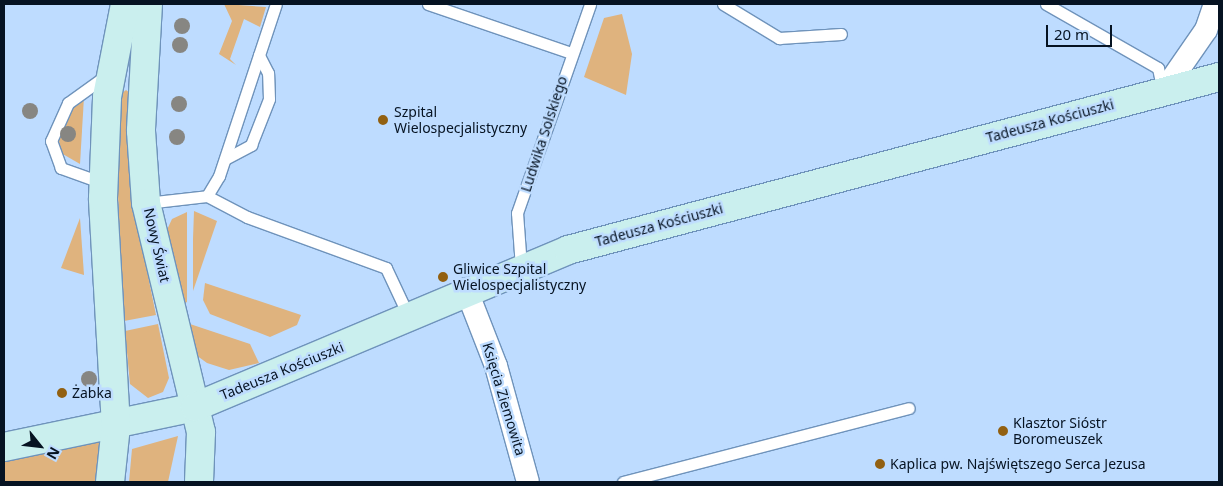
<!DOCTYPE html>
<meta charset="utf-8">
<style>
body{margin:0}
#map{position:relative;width:1223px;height:486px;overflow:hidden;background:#bedcff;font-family:"Noto Sans",sans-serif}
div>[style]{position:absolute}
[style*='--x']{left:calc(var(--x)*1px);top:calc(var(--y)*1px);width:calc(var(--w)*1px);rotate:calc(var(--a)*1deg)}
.green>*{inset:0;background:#dfb37e}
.roads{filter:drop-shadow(1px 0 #6f93bb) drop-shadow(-1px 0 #6f93bb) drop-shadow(0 1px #6f93bb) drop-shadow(0 -1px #6f93bb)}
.lane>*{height:11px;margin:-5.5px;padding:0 5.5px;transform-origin:5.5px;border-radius:5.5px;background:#fff}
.street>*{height:22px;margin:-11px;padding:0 11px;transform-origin:11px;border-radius:11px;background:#fff}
.secondary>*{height:28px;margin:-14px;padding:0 14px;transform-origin:14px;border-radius:14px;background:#caefee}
.trees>*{width:16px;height:16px;margin:-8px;border-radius:50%;background:#878682}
.dots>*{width:14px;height:14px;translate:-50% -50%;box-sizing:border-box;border:2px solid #bedcff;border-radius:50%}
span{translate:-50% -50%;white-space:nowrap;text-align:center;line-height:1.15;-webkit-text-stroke:5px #bedcff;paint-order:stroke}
.poi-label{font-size:14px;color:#061322}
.left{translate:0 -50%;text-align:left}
.street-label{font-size:14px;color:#061322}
.frame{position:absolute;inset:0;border:5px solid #061322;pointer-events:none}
.north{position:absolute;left:15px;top:421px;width:50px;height:50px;-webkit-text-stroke:4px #bedcff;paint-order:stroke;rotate:119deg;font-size:14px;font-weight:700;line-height:20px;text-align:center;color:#061322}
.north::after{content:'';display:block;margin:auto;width:18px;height:22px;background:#061322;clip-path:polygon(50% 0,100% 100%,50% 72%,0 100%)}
.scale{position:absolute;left:1046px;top:25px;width:66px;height:22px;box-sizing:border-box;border:2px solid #061322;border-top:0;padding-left:6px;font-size:15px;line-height:18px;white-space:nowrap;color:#061322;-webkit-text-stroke:4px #bedcff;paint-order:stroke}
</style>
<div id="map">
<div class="green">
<div style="clip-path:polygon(224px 4px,266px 7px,260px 27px,244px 19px,230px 59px,236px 65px,219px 54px,232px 21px)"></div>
<div style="clip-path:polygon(622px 14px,632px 54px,626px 95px,584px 77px,604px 18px)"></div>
<div style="clip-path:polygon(126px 90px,130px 93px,137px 222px,156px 315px,124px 321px,117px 175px,121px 94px)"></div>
<div style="clip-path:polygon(84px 97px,80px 164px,61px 153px,59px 141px,71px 107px)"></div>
<div style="clip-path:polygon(194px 211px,217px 221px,193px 291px,193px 239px)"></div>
<div style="clip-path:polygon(187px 212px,187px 302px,178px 307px,165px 234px,172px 219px)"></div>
<div style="clip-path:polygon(80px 218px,84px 275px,61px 268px)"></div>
<div style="clip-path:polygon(205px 283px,301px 315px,297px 325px,270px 337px,210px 314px,203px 300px)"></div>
<div style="clip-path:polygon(181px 321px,250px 344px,259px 363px,229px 370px,207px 363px,196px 355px)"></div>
<div style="clip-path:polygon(158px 324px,169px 378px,163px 392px,148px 398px,130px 384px,125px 331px)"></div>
<div style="clip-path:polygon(116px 426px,109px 482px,4px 482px,4px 446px)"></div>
<div style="clip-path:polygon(178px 436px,168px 482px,129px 482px,132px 449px)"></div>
</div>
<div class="roads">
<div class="lane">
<div style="--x:428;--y:4;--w:151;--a:18.9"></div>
<div style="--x:723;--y:4;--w:66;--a:31.3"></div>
<div style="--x:779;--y:38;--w:62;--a:-3.7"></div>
<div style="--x:1046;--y:4;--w:129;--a:29.7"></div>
<div style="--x:1158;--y:68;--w:25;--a:78"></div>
<div style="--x:225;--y:159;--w:30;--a:-28"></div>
<div style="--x:251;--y:145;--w:49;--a:-68.6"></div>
<div style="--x:269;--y:99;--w:26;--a:-92"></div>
<div style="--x:268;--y:73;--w:20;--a:-117"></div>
<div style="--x:103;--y:183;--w:45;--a:-160.3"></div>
<div style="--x:61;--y:168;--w:29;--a:-110"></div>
<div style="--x:51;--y:141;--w:42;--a:-65.9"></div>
<div style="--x:68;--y:103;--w:48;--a:-35.7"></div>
<div style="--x:207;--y:196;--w:45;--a:27.7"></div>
<div style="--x:247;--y:217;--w:148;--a:20.1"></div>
<div style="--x:386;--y:268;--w:54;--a:64.9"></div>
<div style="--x:146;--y:203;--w:61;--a:-6.5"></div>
<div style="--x:207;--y:196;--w:23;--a:-59"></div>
<div style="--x:219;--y:176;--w:181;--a:-71.7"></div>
<div style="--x:521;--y:267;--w:54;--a:-94.2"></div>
<div style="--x:517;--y:213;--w:221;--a:-70.7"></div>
<div style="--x:623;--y:482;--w:295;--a:-14.5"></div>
</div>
<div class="street">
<div style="--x:1163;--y:92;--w:75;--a:-55.3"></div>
<div style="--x:1206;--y:30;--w:28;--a:-71"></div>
<div style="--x:466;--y:289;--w:83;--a:68.7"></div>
<div style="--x:496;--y:366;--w:120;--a:74.6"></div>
</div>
<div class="secondary">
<div style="--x:148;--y:4;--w:127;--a:93.2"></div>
<div style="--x:141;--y:131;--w:72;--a:86"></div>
<div style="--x:146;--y:203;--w:236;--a:76.5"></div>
<div style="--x:201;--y:432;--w:50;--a:92.3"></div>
<div style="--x:4;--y:447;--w:195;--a:-11.8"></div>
<div style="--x:195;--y:407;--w:405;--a:-22.8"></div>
<div style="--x:568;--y:250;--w:674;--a:-14.88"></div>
<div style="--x:110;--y:482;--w:56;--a:-83.9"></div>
<div style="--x:116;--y:426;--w:228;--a:-93.3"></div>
<div style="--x:103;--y:198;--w:101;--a:-87.7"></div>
<div style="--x:107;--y:97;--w:95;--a:-79"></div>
</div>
</div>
<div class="trees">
<div style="left:182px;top:26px"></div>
<div style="left:180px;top:45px"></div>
<div style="left:179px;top:104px"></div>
<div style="left:30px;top:111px"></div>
<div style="left:68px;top:134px"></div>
<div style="left:177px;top:137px"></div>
<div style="left:89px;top:379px"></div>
</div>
<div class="dots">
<div style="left:383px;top:120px;background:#926011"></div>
<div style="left:443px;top:277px;background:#926011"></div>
<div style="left:62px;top:393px;background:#926011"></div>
<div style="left:1003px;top:431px;background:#926011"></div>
<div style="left:880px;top:464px;background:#926011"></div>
</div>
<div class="poi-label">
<span class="left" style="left:394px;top:120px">Szpital<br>Wielospecjalistyczny</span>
<span class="left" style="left:453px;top:277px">Gliwice Szpital<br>Wielospecjalistyczny</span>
<span class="left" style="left:72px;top:393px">Żabka</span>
<span class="left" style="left:1013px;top:431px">Klasztor Sióstr<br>Boromeuszek</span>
<span class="left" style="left:890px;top:464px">Kaplica pw. Najświętszego Serca Jezusa</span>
</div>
<div class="street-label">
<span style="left:1050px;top:121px;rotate:-15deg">Tadeusza Kościuszki</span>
<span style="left:544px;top:134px;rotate:-72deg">Ludwika Solskiego</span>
<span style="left:659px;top:225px;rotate:-15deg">Tadeusza Kościuszki</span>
<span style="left:157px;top:245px;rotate:77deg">Nowy Świat</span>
<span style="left:282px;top:371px;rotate:-22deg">Tadeusza Kościuszki</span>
<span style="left:504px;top:399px;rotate:73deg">Księcia Ziemowita</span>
</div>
<div class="frame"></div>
<div class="north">N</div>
<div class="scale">20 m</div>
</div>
